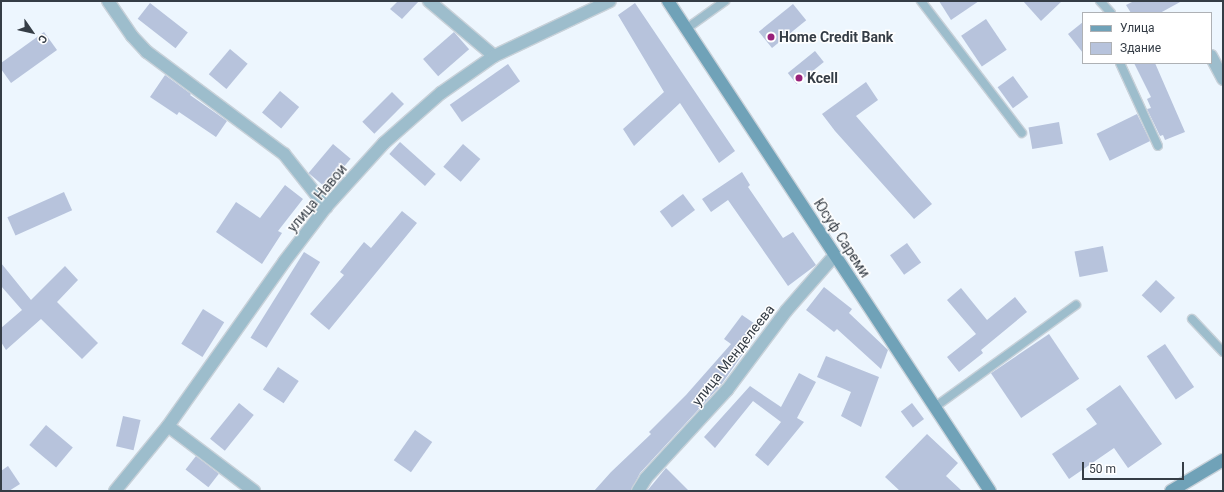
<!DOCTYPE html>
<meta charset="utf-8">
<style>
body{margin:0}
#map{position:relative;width:1224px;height:492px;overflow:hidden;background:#edf6fe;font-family:Roboto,sans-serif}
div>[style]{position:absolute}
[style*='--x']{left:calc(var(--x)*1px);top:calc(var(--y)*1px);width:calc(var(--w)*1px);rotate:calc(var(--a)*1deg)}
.building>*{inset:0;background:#b7c3dc;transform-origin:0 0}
.roads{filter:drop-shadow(1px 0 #c8d1d9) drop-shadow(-1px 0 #c8d1d9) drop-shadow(0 1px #c8d1d9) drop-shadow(0 -1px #c8d1d9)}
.lane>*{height:8px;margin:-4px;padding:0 4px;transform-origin:4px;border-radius:4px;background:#9dbdcc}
.street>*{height:12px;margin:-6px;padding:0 6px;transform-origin:6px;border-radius:6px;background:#9dbdcc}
.secondary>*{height:12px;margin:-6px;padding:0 6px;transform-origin:6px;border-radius:6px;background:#70a2b8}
.dots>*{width:11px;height:11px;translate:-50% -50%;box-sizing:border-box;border:2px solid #fff;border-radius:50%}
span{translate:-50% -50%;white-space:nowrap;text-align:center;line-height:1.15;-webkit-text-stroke:3px #fff;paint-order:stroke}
.poi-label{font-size:14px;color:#353d46;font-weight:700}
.left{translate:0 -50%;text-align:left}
.street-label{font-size:14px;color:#353d46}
.frame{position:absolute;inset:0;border:2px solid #353d46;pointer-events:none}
.legend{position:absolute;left:1082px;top:12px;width:130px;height:52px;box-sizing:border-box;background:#fff;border:1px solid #aeb1b5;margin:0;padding:5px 7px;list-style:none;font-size:12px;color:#353d46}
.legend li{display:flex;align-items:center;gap:8px;height:20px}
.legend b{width:20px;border:1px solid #aeb1b5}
.north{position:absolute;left:12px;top:12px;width:40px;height:40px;-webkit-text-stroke:3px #fff;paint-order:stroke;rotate:124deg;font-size:11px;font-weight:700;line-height:16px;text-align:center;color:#353d46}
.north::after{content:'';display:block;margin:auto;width:14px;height:18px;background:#353d46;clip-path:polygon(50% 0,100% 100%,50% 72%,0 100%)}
.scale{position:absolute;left:1082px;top:462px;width:102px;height:18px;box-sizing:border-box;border:2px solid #353d46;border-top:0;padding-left:5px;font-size:12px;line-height:14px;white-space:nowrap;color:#353d46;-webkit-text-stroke:3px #fff;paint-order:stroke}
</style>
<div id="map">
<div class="building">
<div style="clip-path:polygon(398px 1px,419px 1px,402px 19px,390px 9px)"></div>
<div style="clip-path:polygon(939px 1px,979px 1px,951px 20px)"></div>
<div style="clip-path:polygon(1023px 1px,1062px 1px,1041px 21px)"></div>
<div style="clip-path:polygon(1134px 1px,1182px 1px,1160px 13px,1131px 13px,1126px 5px)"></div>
<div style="left:150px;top:3px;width:48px;height:20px;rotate:38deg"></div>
<div style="clip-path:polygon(635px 3px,735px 151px,719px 163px,680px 103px,634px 146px,623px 129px,664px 92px,618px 15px)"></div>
<div style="left:793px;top:4px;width:21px;height:44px;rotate:51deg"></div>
<div style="left:986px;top:19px;width:37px;height:30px;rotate:56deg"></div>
<div style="clip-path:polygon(1083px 22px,1083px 53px,1068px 34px)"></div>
<div style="clip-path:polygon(44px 32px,57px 50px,11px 83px,1px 69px,1px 63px)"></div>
<div style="left:454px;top:32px;width:23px;height:41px;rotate:49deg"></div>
<div style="left:230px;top:49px;width:23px;height:33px;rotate:40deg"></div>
<div style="left:815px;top:51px;width:14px;height:35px;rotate:51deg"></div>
<div style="clip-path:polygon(1134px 63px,1155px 63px,1185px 132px,1165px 140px,1163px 135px,1160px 136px,1147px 109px,1151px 108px,1147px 99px,1151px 97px)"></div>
<div style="left:508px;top:64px;width:21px;height:71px;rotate:55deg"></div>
<div style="clip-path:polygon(165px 75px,191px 94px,190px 95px,227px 121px,216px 137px,179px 112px,177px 115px,150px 97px)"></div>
<div style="left:1013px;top:76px;width:26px;height:19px;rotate:54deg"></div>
<div style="clip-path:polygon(866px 82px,878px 100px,856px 116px,932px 204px,914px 219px,835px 131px,822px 114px)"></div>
<div style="left:280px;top:91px;width:25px;height:28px;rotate:40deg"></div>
<div style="left:392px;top:92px;width:17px;height:42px;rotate:45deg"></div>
<div style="left:1137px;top:114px;width:30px;height:45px;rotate:64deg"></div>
<div style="left:1059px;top:122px;width:22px;height:31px;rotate:80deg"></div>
<div style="left:400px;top:142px;width:48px;height:16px;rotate:42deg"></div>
<div style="left:333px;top:144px;width:23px;height:38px;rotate:40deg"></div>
<div style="left:463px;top:144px;width:23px;height:30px;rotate:41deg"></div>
<div style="clip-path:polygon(742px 172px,750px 185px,748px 187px,783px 238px,793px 232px,816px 265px,788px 286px,728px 200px,711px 212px,702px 199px)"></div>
<div style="clip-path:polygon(285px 185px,303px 199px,278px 231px,282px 233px,262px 264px,216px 232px,236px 202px,260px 218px)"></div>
<div style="left:64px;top:192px;width:20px;height:62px;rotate:66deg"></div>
<div style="left:683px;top:194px;width:20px;height:29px;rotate:53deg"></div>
<div style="clip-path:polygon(402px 211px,417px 223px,329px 330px,310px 314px,344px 275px,340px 272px,364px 242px,371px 248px)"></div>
<div style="left:907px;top:243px;width:24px;height:21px;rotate:54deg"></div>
<div style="left:1103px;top:246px;width:26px;height:29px;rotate:79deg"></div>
<div style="left:304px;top:252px;width:19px;height:101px;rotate:32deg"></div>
<div style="clip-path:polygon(1px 263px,31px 300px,65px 266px,78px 280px,57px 302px,98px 343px,82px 359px,41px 319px,6px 350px,1px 342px,1px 328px,22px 310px,1px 286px)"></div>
<div style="left:1156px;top:280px;width:26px;height:21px;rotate:43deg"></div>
<div style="clip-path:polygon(824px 287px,852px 309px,849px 313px,888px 350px,881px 369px,837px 329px,834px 332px,806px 310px)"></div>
<div style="clip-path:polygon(961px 288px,987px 320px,1015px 297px,1027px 312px,981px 350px,983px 353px,959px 372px,947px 357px,976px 334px,947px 300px)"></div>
<div style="left:203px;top:309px;width:25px;height:41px;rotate:32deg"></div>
<div style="clip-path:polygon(742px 315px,761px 328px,721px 385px,640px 473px,631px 491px,594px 491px,611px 472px,651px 434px,649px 432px,686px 395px,731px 344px,724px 339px)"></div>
<div style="left:1049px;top:334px;width:54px;height:70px;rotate:56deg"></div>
<div style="left:1165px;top:344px;width:52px;height:22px;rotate:56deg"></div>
<div style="clip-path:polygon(826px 356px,879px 377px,861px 427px,841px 416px,851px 392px,817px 377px)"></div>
<div style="left:278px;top:367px;width:25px;height:27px;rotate:34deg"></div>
<div style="clip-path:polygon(799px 373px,816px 382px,797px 418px,804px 422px,768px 466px,755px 455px,781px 422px,753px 401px,715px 448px,704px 437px,750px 386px,781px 407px)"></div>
<div style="clip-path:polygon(1120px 385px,1162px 444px,1128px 468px,1114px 448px,1069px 479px,1052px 454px,1097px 424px,1086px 409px)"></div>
<div style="left:239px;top:403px;width:19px;height:46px;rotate:39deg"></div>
<div style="left:912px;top:403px;width:20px;height:14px;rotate:53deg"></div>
<div style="left:123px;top:416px;width:18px;height:31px;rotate:13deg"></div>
<div style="left:46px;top:425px;width:35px;height:26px;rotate:40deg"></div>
<div style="left:415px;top:430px;width:21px;height:37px;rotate:35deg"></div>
<div style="clip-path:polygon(927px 434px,958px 463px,946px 476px,962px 491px,900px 491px,885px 477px)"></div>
<div style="left:196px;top:456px;width:29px;height:17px;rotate:38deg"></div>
<div style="clip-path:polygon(8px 466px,20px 484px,9px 491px,1px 491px,1px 471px)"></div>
<div style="clip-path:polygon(666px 468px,689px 491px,647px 491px)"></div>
</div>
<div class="roads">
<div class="lane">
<div style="--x:921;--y:1;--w:166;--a:52.6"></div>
<div style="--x:1100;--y:1;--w:16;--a:47"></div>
<div style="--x:686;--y:29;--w:48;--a:-35.7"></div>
<div style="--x:1120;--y:63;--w:91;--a:65.4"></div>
<div style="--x:1192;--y:319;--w:45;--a:46.8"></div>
<div style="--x:935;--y:407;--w:174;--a:-35.9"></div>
</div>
<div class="street">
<div style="--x:108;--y:1;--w:42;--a:55.6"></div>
<div style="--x:132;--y:36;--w:22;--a:47"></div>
<div style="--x:147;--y:52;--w:171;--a:36.7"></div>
<div style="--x:284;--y:154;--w:68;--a:51.6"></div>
<div style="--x:429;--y:1;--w:85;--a:40.2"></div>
<div style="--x:1211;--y:56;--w:26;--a:62"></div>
<div style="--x:168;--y:426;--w:108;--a:37.1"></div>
<div style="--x:115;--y:491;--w:84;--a:-50.8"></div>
<div style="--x:168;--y:426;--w:201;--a:-54.7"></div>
<div style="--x:284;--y:262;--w:69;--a:-52.6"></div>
<div style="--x:326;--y:207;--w:86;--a:-47.8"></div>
<div style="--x:384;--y:143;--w:76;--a:-41.3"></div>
<div style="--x:441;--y:93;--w:65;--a:-34.9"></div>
<div style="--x:494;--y:56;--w:128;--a:-25.4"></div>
<div style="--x:638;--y:491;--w:15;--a:-58"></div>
<div style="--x:646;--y:478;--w:120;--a:-47.4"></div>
<div style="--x:727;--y:390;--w:99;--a:-53.2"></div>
<div style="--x:786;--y:311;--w:74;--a:-48.8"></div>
</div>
<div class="secondary">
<div style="--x:668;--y:1;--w:586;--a:56.69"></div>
<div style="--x:1171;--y:491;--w:61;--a:-30.8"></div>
</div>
</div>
<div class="dots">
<div style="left:771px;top:37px;background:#99217b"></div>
<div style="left:799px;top:78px;background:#99217b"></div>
</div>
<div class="poi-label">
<span class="left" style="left:779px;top:37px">Home Credit Bank</span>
<span class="left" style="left:807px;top:78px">Kcell</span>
</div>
<div class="street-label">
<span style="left:317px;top:198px;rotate:-50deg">улица Навои</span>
<span style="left:842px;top:238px;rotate:57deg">Юсуф Сареми</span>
<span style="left:733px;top:355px;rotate:-52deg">улица Менделеева</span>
</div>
<div class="frame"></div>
<ul class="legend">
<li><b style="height:5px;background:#70a2b8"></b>Улица</li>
<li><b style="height:11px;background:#b7c3dc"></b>Здание</li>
</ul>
<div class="north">С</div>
<div class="scale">50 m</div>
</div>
